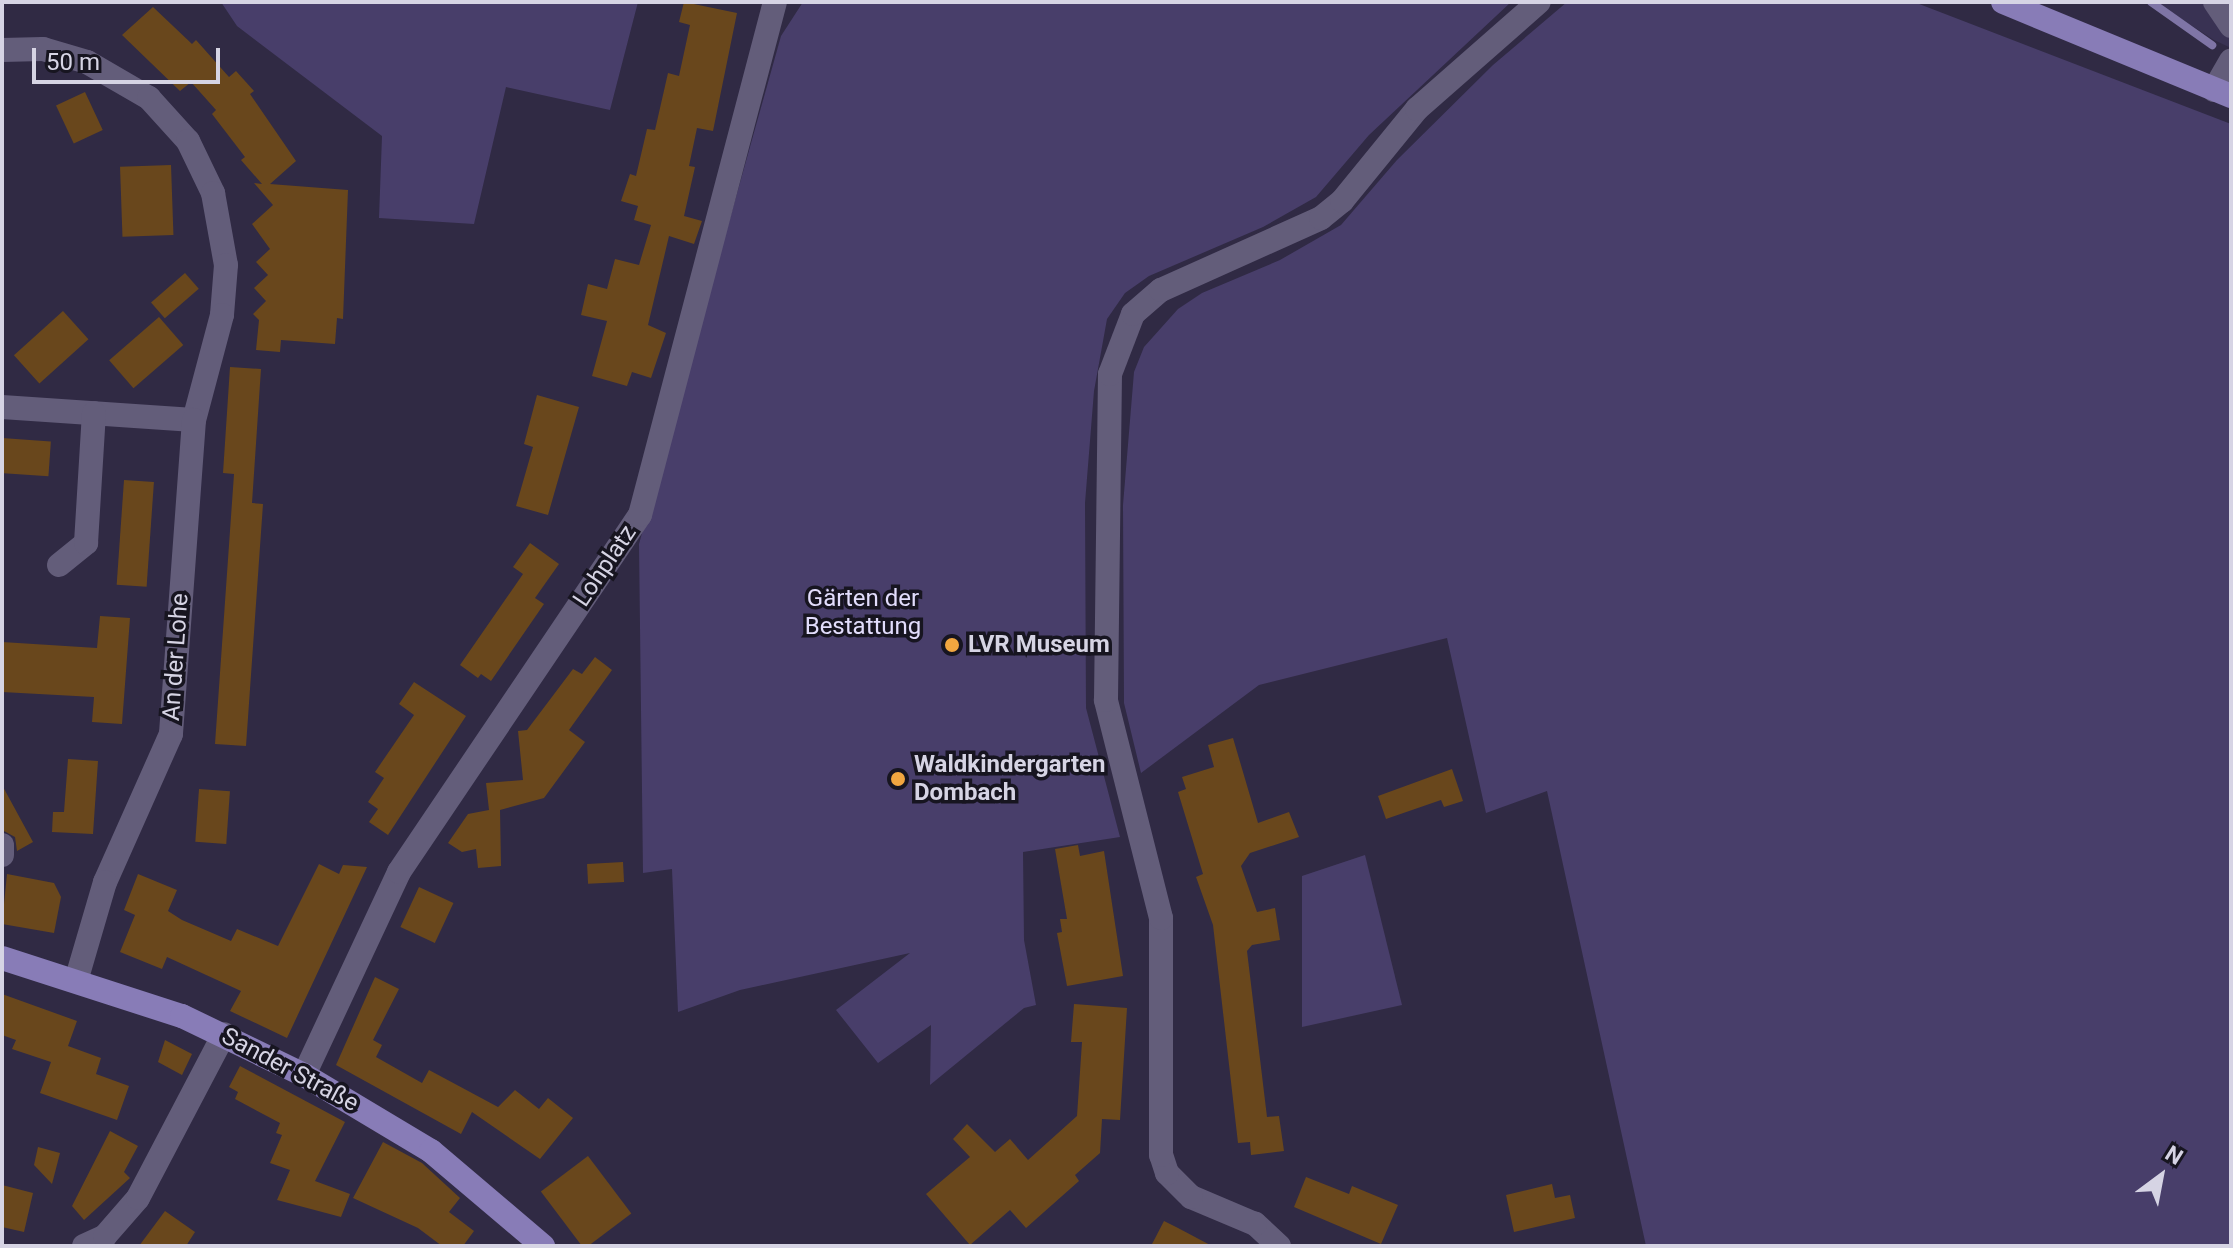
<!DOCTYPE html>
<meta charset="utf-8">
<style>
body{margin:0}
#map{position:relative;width:2233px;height:1248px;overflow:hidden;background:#302a44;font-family:Roboto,sans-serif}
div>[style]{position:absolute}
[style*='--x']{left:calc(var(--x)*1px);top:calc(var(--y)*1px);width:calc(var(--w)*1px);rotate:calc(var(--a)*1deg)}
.built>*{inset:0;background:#393253}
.green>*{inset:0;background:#483e6a}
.stream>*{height:8px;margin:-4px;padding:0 4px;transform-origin:4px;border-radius:4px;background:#7f75a6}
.building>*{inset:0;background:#69471c;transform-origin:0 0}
.minor>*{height:24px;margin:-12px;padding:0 12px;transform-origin:12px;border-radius:12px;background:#635d7a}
.major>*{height:24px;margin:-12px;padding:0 12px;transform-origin:12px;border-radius:12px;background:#887cb7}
.dots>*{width:22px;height:22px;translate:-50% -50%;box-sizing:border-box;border:4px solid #171520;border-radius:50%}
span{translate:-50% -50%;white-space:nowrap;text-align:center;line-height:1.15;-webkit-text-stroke:7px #171520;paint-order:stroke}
.street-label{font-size:24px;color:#d6d4e4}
.park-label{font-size:24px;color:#e2ddfc}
.poi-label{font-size:24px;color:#d6d4e4;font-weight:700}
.left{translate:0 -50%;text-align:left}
.frame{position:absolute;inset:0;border:4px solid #d6d4e4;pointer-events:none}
.north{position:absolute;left:2121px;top:1136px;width:80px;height:80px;-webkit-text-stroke:6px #171520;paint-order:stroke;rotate:32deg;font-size:22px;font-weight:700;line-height:32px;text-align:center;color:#d6d4e4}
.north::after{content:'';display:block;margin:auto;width:28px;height:36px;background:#d6d4e4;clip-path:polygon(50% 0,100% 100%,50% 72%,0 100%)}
.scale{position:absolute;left:32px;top:48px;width:188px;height:36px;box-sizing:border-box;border:4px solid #d6d4e4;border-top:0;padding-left:10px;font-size:24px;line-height:28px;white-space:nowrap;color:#d6d4e4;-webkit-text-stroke:6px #171520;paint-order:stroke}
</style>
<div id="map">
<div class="built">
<div style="clip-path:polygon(2155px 2px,2231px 2px,2231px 48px,2214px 40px)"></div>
</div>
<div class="green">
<div style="clip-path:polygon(221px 2px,638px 2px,610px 110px,506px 87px,474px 224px,379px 218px,382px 136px,237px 26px)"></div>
<div style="clip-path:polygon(803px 2px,1511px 2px,1369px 135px,1316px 197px,1263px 227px,1149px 276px,1125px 293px,1107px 319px,1094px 391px,1085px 503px,1086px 708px,1120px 837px,1023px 852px,1024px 940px,1036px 1005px,1024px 1008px,930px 1085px,931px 1025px,878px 1063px,836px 1010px,910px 953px,740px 990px,678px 1012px,672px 869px,643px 873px,639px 544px,781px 36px)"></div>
<div style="clip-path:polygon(1567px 2px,1914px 2px,2231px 124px,2231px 1246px,1646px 1246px,1547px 791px,1486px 813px,1447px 638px,1259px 685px,1141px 773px,1124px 703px,1123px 505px,1134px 372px,1144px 347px,1178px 309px,1202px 293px,1280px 260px,1341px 225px,1397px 160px,1493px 65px)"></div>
<div style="clip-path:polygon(1365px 855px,1402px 1005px,1302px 1027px,1302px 876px)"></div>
</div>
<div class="stream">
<div style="--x:2151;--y:2;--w:75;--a:35.2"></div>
</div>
<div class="building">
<div style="clip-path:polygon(684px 2px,737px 13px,713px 131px,697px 128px,689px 166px,695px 167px,684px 216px,702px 221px,694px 244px,669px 236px,648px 325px,666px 333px,651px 378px,632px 372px,627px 386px,592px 376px,607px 321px,581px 315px,588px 284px,607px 289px,615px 259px,639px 265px,651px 225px,634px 220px,638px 206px,621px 201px,630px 174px,636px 176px,647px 129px,655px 130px,668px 73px,679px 76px,690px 25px,679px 22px)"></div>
<div style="clip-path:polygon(153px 7px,192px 44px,196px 40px,229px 77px,236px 71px,254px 91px,250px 94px,296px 161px,270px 184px,348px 190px,343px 319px,337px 318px,335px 344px,281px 340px,280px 352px,256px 350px,259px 320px,253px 314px,266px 301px,254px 288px,268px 275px,256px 262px,270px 249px,252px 224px,273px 205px,254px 183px,262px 184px,241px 160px,245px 157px,212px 114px,216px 110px,191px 82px,180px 91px,122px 35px)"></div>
<div style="left:85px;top:92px;width:42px;height:32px;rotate:65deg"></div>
<div style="left:171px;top:165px;width:70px;height:51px;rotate:88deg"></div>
<div style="left:185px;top:273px;width:21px;height:45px;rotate:49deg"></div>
<div style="left:63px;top:311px;width:38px;height:66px;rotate:48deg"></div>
<div style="left:159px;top:317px;width:37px;height:66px;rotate:49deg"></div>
<div style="clip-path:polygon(230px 367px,261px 369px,252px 503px,263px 504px,246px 746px,215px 744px,234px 474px,223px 473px)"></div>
<div style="clip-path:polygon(537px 395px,579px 407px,548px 515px,516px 506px,533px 447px,524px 444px)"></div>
<div style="left:2px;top:438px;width:49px;height:35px;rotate:4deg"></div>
<div style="left:124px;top:480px;width:30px;height:105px;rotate:4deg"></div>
<div style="clip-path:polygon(530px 543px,559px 564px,535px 598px,544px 604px,491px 681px,481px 674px,478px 678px,460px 665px,523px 574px,513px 567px)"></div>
<div style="clip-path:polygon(100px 616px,130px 618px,122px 724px,92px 722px,94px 697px,2px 692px,2px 642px,97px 648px)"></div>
<div style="clip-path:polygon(595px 657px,612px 670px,569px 730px,585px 742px,544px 798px,500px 810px,501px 866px,478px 868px,476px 849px,462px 852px,448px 843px,468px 814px,489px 810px,486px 783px,523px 780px,518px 731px,527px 730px,573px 669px,582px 674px)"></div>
<div style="clip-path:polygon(414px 682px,466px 716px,388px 835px,369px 822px,378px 809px,368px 802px,384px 778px,375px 772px,414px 715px,399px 704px)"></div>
<div style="clip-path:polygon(1233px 738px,1258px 823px,1289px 812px,1299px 837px,1250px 853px,1241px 866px,1257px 912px,1275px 908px,1280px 940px,1252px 945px,1247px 951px,1267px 1117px,1279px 1116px,1284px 1151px,1251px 1155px,1250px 1142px,1238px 1143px,1213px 925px,1196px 877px,1203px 874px,1178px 792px,1186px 789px,1182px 777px,1214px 767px,1208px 745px)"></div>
<div style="clip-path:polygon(68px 759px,98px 761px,93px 834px,52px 832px,53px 812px,64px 812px)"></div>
<div style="clip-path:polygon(1452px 769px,1463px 801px,1444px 807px,1441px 800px,1386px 819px,1378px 796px)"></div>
<div style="clip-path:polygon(2px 785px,33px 842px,17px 851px,15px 837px,2px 830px)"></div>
<div style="left:199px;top:789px;width:31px;height:53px;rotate:4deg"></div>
<div style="clip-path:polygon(1078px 845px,1080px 856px,1104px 851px,1123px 976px,1067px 986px,1057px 933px,1062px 932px,1060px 919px,1067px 919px,1055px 849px)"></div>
<div style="left:623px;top:862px;width:20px;height:36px;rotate:87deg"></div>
<div style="clip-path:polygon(319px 864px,339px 874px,343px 865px,367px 867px,287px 1038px,230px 1011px,241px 991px,167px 957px,162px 969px,120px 952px,135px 915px,124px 910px,138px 874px,177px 890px,168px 911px,182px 920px,231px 941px,237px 929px,278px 946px)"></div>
<div style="clip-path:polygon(7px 874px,54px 883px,61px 897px,54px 933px,2px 924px)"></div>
<div style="left:419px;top:887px;width:38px;height:44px;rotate:25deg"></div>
<div style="clip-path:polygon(375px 977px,399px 989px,373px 1040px,382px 1045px,376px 1057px,422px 1083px,429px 1070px,498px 1107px,515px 1090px,539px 1109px,548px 1098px,573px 1118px,540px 1159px,472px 1112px,461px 1134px,336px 1065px)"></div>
<div style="clip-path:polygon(2px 994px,77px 1021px,68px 1046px,101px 1058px,96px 1074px,129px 1086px,117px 1120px,40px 1093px,51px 1062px,12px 1049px,16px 1040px,2px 1035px)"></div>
<div style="clip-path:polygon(1074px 1004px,1127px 1008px,1120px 1120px,1102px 1119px,1100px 1153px,1075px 1175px,1079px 1181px,1026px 1228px,1010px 1210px,970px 1245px,926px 1194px,970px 1157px,953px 1139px,967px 1124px,995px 1152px,1010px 1139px,1028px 1160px,1077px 1116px,1082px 1042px,1071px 1042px)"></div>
<div style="clip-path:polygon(165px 1040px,192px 1054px,182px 1075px,158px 1062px)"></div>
<div style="clip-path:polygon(240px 1066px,345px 1122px,315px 1181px,350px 1194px,341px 1217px,277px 1200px,290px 1170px,270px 1163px,282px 1135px,276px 1133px,280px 1123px,235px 1099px,238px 1092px,229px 1087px)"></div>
<div style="clip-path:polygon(110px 1131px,138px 1146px,124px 1172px,130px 1178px,84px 1220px,72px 1206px)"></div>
<div style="clip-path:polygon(383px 1142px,422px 1163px,460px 1198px,449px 1212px,474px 1231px,463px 1246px,442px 1246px,418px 1228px,353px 1198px)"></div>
<div style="clip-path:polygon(38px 1147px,60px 1153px,52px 1184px,34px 1165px)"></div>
<div style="left:588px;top:1156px;width:72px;height:59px;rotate:53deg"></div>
<div style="clip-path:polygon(1306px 1177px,1349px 1194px,1352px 1186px,1398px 1205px,1381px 1244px,1294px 1207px)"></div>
<div style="clip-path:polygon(1552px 1184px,1555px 1198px,1570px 1195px,1575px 1218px,1514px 1232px,1506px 1195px)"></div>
<div style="clip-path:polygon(2px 1185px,33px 1193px,24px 1232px,2px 1227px)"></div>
<div style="clip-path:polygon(165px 1211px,195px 1232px,186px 1246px,139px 1246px)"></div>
<div style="clip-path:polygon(1164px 1221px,1178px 1228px,1212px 1246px,1151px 1246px)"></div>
</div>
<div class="minor">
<div style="--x:2215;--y:2;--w:29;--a:56"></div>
<div style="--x:2;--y:50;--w:41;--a:-1.4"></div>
<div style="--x:43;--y:49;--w:46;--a:16.5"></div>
<div style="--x:87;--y:62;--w:72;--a:30.1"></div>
<div style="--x:149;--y:98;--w:58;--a:47.8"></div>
<div style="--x:188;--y:141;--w:58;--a:64.3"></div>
<div style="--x:213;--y:193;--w:73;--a:79.8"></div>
<div style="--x:226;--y:265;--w:50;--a:94.6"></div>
<div style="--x:222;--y:315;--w:109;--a:104.9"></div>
<div style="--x:2214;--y:90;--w:34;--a:-60"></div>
<div style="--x:2;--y:407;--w:192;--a:3.9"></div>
<div style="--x:194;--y:420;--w:315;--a:94.2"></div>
<div style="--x:171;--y:734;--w:162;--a:114"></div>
<div style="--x:105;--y:882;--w:100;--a:106.3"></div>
<div style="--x:59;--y:565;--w:35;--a:-39"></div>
<div style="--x:86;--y:543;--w:130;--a:-86.5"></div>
<div style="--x:2;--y:845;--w:10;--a:90"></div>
<div style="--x:304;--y:1075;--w:224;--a:-64.9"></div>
<div style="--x:399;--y:872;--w:431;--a:-56"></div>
<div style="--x:640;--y:515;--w:530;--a:-75.26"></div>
<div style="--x:84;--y:1246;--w:23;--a:-25"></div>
<div style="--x:105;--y:1236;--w:50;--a:-49"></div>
<div style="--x:138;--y:1198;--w:185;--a:-62.3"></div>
<div style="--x:1279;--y:1246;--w:33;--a:-137"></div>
<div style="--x:1255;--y:1224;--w:69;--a:-157.1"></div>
<div style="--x:1191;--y:1197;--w:34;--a:-135"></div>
<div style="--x:1167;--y:1173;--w:19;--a:-108"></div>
<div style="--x:1161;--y:1155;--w:237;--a:-90"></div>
<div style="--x:1161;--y:918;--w:225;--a:-104.2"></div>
<div style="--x:1106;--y:700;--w:326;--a:-89.3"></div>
<div style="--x:1110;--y:374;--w:64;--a:-69"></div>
<div style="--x:1133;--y:314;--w:37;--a:-41"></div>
<div style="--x:1161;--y:290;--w:175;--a:-24.2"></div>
<div style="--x:1321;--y:218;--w:27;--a:-39"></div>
<div style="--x:1342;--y:201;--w:119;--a:-50.8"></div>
<div style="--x:1417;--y:109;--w:162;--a:-41.3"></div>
</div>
<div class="major">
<div style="--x:2003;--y:2;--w:247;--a:22.4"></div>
<div style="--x:2;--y:958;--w:189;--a:17.9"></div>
<div style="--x:182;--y:1016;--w:136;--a:25.8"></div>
<div style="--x:304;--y:1075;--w:148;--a:30.9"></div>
<div style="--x:431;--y:1151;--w:147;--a:40.3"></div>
</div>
<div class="dots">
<div style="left:952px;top:645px;background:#f1a640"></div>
<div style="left:898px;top:779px;background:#f1a640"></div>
</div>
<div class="street-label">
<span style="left:605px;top:566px;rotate:-56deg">Lohplatz</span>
<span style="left:176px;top:657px;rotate:-86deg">An der Lohe</span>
<span style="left:290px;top:1070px;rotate:28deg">Sander Straße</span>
</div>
<div class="park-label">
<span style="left:863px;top:613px">Gärten der<br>Bestattung</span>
</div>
<div class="poi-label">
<span class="left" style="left:968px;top:645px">LVR Museum</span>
<span class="left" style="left:914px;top:779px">Waldkindergarten<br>Dombach</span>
</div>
<div class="frame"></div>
<div class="north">N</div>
<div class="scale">50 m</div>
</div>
